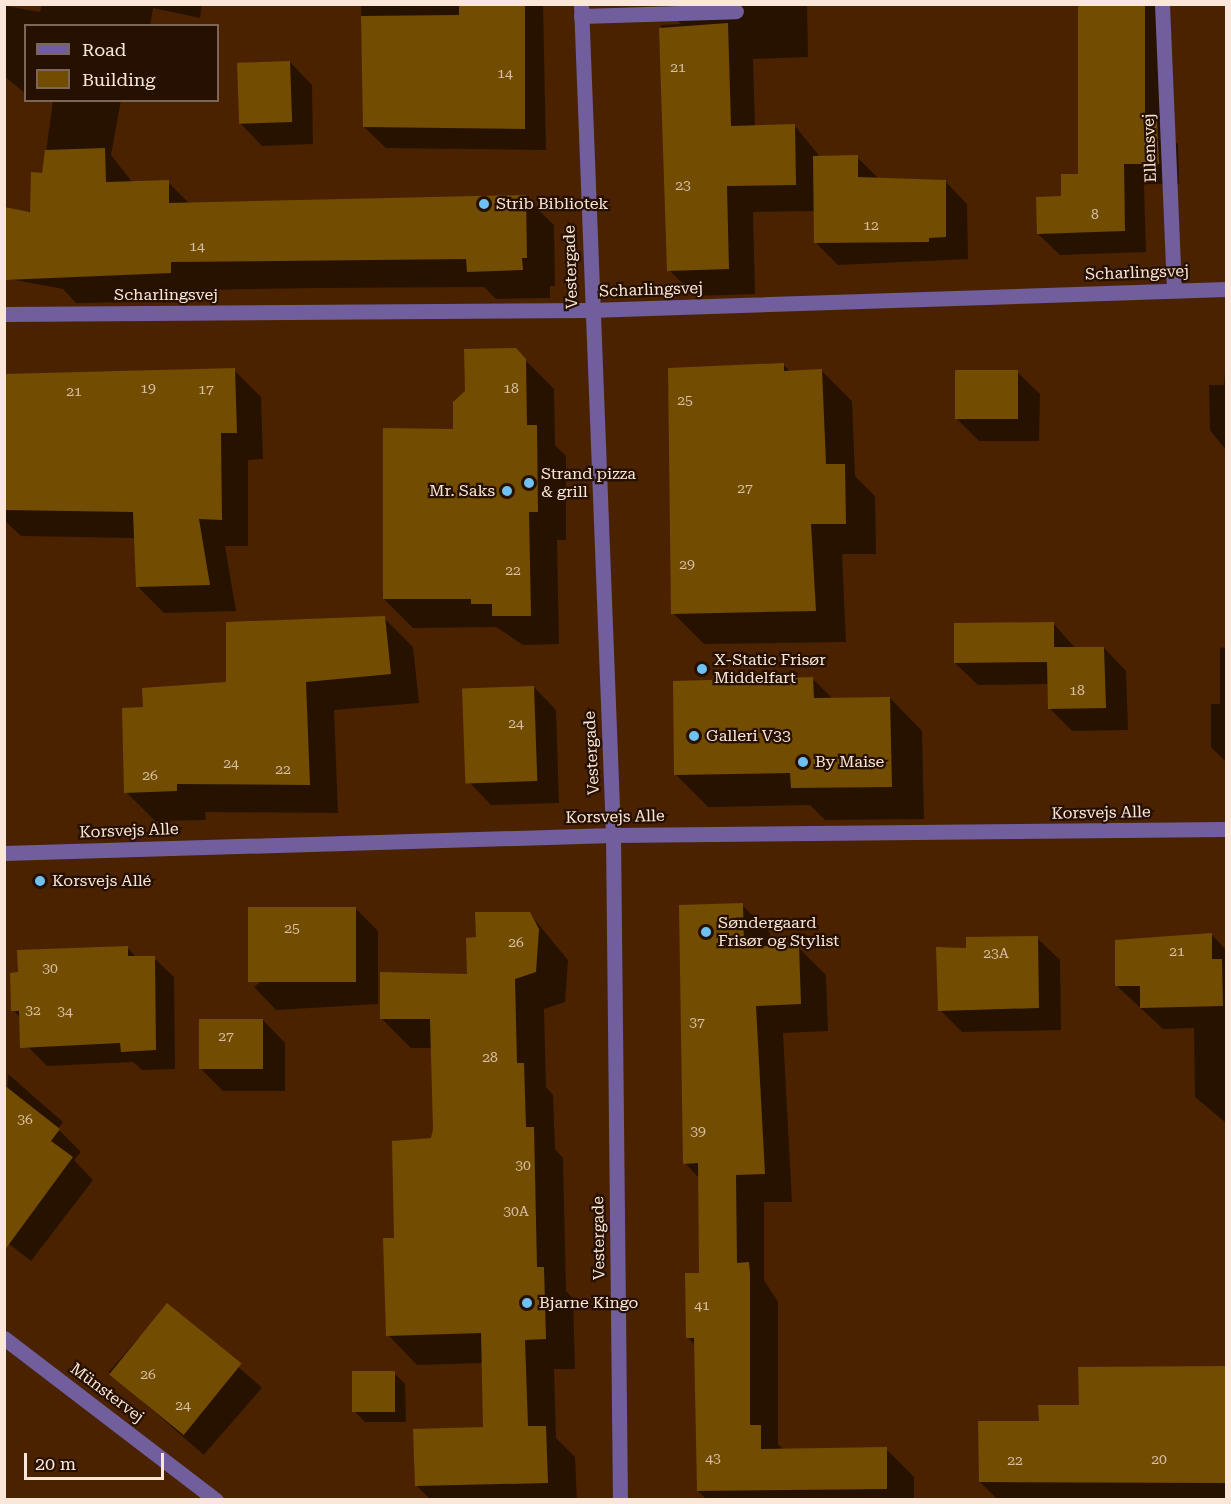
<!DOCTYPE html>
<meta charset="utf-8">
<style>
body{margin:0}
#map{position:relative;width:1231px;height:1504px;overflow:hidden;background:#4a2200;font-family:"Roboto Serif",serif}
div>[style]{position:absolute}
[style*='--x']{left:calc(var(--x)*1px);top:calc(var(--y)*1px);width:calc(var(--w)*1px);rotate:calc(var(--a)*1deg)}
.shadow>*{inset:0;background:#0007;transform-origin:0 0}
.building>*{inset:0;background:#724c00;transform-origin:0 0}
.minor>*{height:15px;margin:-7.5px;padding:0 7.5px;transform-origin:7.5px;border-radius:7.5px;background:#705f9c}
.dots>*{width:16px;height:16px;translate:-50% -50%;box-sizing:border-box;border:3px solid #261001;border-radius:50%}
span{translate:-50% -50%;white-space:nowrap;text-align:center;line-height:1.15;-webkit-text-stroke:4.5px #261001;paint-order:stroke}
.number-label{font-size:14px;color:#d9c0a4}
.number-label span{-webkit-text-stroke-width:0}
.street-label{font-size:16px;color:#fbe7da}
.poi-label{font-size:16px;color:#fbe7da}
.left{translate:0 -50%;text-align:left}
.right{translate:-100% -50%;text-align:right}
.frame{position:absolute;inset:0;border:6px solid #fbe7da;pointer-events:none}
.legend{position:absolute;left:24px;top:24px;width:195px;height:78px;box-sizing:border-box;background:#261001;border:2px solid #7b6658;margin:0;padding:8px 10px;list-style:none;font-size:18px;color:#fbe7da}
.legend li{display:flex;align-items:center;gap:12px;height:30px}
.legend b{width:30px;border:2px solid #7b6658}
.scale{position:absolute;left:24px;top:1453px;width:140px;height:27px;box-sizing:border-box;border:3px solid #fbe7da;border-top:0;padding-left:8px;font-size:18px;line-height:21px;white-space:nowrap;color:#fbe7da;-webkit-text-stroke:4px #261001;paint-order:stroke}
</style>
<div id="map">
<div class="shadow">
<div style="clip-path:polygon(42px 4px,202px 4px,200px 18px,153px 8px,150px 26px,26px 26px,26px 94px,4px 76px,4px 13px,6px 6px,40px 12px)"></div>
<div style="clip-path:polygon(361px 4px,543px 4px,546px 150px,386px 148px,364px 127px)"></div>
<div style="clip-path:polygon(661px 4px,807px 4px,808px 57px,753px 59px,755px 127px,795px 126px,821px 158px,857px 157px,878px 178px,945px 181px,967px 204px,968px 259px,838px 265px,816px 243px,815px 211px,753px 212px,755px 294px,695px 296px,669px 270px,661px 25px,681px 24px)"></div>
<div style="clip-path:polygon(1080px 4px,1165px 4px,1165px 131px,1178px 144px,1179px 184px,1144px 184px,1146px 252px,1060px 255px,1038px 234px,1080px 175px)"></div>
<div style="clip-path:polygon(290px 62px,312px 85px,313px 144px,262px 146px,240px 123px)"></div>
<div style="clip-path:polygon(53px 100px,121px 100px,111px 155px,133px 183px,168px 182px,190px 204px,525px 197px,554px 225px,555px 286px,550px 286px,550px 298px,496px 299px,484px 287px,319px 288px,198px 290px,198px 301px,76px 303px,63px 289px,4px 278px,43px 174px)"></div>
<div style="clip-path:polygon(515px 350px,554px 389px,555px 445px,566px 456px,566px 540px,557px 540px,559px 644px,523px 645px,496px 627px,413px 628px,384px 599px,454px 430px)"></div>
<div style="clip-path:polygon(1226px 358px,1226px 450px,1210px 430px,1209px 385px,1224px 385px)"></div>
<div style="clip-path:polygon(784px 365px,791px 372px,822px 371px,852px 401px,855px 476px,875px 496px,876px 554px,842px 554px,846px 642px,704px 644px,673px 613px)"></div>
<div style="clip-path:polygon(234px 370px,261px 397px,263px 459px,248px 460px,248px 546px,225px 546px,236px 611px,164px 613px,137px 586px,135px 538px,21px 536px,4px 520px,4px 375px)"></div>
<div style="clip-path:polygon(1017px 372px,1040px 394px,1039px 441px,979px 441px,957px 419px)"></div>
<div style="clip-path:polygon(384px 618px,413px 647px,419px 703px,334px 710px,338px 813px,205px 812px,206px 820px,155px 821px,126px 792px,144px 709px,228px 683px)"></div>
<div style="clip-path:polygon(1053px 623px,1076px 649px,1104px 648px,1126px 671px,1128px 730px,1072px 731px,1049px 708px,1049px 684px,978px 685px,955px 663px)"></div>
<div style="clip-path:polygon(1226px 647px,1226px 762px,1211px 747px,1211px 704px,1220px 704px,1220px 648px)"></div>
<div style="clip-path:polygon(813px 679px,833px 699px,890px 698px,922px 731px,924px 819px,825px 820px,810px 805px,708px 807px,676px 775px)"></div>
<div style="clip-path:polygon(534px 687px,556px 710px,559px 803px,491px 805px,469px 782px)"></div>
<div style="clip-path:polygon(742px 905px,770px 933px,770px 948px,798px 947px,826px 975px,828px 1031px,783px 1033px,792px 1202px,764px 1202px,764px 1280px,778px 1302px,778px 1444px,784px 1450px,886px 1449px,914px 1477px,914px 1500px,707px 1500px,698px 1491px,695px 1345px,688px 1338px,700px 1274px,699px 1178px,685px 1163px)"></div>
<div style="clip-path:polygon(356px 909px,378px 931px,378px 1004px,276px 1010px,254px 987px)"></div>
<div style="clip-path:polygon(529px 913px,568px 960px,565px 1002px,544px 1009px,546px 1087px,553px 1095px,555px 1149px,563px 1158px,566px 1291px,573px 1298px,575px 1369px,554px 1369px,556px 1438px,575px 1457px,577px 1500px,431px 1500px,416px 1485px,485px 1428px,483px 1363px,417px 1365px,388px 1335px,395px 1239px,435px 1130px,432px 1048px,411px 1048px,382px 1019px,469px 975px,478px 938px)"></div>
<div style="clip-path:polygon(1212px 935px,1226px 950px,1226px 1123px,1195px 1097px,1194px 1028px,1163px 1029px,1117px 986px)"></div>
<div style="clip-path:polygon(1037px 938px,1060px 960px,1061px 1030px,962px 1032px,940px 1010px,967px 949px)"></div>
<div style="clip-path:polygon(127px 947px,137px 958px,154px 958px,174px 977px,175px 1069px,142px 1070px,133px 1062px,47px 1066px,28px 1047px,32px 1030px,13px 1010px,19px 974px)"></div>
<div style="clip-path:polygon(263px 1020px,285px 1043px,285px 1091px,223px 1091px,200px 1068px)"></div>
<div style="clip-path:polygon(8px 1074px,63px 1122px,58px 1129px,81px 1152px,74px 1160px,93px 1180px,31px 1261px,4px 1240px)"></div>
<div style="left:167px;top:1305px;width:126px;height:89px;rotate:41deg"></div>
<div style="clip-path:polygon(1226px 1368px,1226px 1500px,998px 1500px,980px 1482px,1040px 1422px)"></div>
<div style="clip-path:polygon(394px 1373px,405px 1384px,406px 1422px,365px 1422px,354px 1411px)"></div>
</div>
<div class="building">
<div style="clip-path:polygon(459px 4px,525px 4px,525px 129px,363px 127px,361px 16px,459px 15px)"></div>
<div style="clip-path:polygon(1078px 4px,1145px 4px,1145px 121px,1157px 121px,1159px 164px,1124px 164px,1125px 231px,1037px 234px,1036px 197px,1061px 196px,1061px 174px,1078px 174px)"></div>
<div style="clip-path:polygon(728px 23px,731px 126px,795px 124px,796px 185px,727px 186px,729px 269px,667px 271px,659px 28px)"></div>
<div style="left:290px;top:61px;width:61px;height:53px;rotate:88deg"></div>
<div style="clip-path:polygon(105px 148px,106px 182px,169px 180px,169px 203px,526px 195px,527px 258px,522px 258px,523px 270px,467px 272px,466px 259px,171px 262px,171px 273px,4px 280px,4px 207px,30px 212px,31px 172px,42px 173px,45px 150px)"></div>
<div style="clip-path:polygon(858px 155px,858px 177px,946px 180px,946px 237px,929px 238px,929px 242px,814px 243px,813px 156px)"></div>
<div style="clip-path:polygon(516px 348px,526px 359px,527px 425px,537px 425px,538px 512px,529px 512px,531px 616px,492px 616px,492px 604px,471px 604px,471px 599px,383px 599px,383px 428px,453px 429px,453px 402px,465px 391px,464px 349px)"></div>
<div style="clip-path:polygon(784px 363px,784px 371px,822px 369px,826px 464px,845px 464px,846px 524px,811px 524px,816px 611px,671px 614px,668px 368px)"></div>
<div style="clip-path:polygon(235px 368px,237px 433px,221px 433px,222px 520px,199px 519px,210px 585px,136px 587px,133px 512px,4px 510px,4px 374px)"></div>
<div style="left:1018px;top:370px;width:49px;height:63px;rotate:90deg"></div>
<div style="clip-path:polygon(385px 616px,391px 674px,306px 682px,310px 785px,177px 784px,177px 791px,124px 793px,122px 708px,143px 707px,142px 688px,226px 682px,226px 622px)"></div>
<div style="clip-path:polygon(1054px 622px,1054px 647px,1104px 647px,1106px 708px,1048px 709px,1047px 662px,954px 663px,954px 623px)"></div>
<div style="clip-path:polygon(813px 677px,814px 698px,890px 697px,892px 787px,791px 788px,790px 773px,674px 775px,673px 681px)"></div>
<div style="left:534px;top:686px;width:95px;height:72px;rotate:88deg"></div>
<div style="clip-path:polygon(743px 903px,744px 947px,799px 945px,801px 1004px,756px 1006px,765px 1174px,736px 1175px,737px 1263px,749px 1262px,750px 1273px,750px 1425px,761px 1425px,761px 1449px,887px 1447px,887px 1489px,697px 1491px,694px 1338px,686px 1338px,685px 1273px,699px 1273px,698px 1163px,683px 1164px,679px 905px)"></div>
<div style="left:356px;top:907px;width:75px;height:108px;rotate:90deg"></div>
<div style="clip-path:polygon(475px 912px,530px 912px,539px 929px,536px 972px,515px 979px,517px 1063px,524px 1063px,526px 1127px,534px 1127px,537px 1267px,544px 1267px,546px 1339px,525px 1340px,528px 1426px,546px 1426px,548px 1483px,415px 1486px,413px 1429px,483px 1427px,481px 1333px,386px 1336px,383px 1238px,394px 1238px,392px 1141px,431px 1138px,433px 1129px,430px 1019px,380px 1019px,380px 972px,467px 974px,466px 938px,476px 937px)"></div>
<div style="clip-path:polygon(1212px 933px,1212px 959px,1222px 959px,1223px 1006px,1140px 1008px,1140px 986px,1115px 986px,1115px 940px)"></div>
<div style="clip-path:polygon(1038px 936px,1039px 1008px,938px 1011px,936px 947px,966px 948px,966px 937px)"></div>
<div style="clip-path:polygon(128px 946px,128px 956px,155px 956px,156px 1050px,121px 1052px,120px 1043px,20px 1048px,19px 1011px,11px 1011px,10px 973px,18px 972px,17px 950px)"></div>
<div style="left:199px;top:1019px;width:64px;height:50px"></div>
<div style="clip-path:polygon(4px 1085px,60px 1129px,51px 1141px,73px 1157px,4px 1251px)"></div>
<div style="left:167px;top:1303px;width:96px;height:92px;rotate:39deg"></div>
<div style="clip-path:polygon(1227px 1366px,1227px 1483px,979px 1482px,978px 1421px,1039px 1421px,1038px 1405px,1079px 1405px,1078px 1367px)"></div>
<div style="left:352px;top:1371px;width:43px;height:41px"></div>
</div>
<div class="minor">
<div style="--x:581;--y:4;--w:832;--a:87.79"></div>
<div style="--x:613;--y:835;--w:665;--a:89.4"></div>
<div style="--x:1162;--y:4;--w:286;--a:87.6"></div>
<div style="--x:581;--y:16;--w:155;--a:-1.8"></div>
<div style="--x:4;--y:314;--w:586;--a:-0.39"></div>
<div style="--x:590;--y:310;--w:636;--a:-1.89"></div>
<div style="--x:4;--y:853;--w:609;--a:-1.69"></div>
<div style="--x:613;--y:835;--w:613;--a:-0.56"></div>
<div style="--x:4;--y:1338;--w:267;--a:37.4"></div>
</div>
<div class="dots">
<div style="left:484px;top:204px;background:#6ec2f3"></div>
<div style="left:529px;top:483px;background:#6ec2f3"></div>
<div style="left:507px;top:491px;background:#6ec2f3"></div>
<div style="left:702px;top:669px;background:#6ec2f3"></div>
<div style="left:694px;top:736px;background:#6ec2f3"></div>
<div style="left:803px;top:762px;background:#6ec2f3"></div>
<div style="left:40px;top:881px;background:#6ec2f3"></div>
<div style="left:706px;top:932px;background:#6ec2f3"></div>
<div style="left:527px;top:1303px;background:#6ec2f3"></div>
</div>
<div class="number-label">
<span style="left:678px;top:67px">21</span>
<span style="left:505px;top:73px">14</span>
<span style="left:683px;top:185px">23</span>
<span style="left:1095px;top:214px">8</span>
<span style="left:871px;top:225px">12</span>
<span style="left:197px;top:246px">14</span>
<span style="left:148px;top:388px">19</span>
<span style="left:511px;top:388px">18</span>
<span style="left:206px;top:389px">17</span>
<span style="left:74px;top:391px">21</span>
<span style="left:685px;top:400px">25</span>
<span style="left:745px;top:488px">27</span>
<span style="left:687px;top:564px">29</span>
<span style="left:513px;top:570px">22</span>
<span style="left:1077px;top:690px">18</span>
<span style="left:516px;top:723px">24</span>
<span style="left:231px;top:763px">24</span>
<span style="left:283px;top:769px">22</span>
<span style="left:150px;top:775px">26</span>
<span style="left:292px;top:928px">25</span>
<span style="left:516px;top:942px">26</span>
<span style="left:1177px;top:951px">21</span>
<span style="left:996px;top:953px">23A</span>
<span style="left:50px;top:968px">30</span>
<span style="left:33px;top:1010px">32</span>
<span style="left:65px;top:1011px">34</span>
<span style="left:697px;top:1022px">37</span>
<span style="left:226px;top:1036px">27</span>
<span style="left:490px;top:1057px">28</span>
<span style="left:25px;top:1119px">36</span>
<span style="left:698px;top:1131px">39</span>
<span style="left:523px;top:1165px">30</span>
<span style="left:516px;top:1211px">30A</span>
<span style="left:702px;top:1305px">41</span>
<span style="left:148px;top:1374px">26</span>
<span style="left:183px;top:1405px">24</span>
<span style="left:713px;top:1458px">43</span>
<span style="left:1159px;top:1459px">20</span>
<span style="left:1015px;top:1460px">22</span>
</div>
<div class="street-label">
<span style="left:1150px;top:148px;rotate:-92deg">Ellensvej</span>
<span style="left:571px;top:267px;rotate:-92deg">Vestergade</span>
<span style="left:1137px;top:273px;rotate:-2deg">Scharlingsvej</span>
<span style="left:651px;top:290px;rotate:-2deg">Scharlingsvej</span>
<span style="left:166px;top:295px">Scharlingsvej</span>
<span style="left:592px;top:753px;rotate:-93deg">Vestergade</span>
<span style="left:1101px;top:813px;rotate:-1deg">Korsvejs Alle</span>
<span style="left:615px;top:817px;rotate:-1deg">Korsvejs Alle</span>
<span style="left:129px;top:831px;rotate:-2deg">Korsvejs Alle</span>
<span style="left:599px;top:1238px;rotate:-91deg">Vestergade</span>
<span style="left:107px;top:1393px;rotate:37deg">Münstervej</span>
</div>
<div class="poi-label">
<span class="left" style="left:496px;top:204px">Strib Bibliotek</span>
<span class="left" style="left:541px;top:483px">Strand pizza<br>&amp; grill</span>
<span class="right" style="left:495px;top:491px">Mr. Saks</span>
<span class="left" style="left:714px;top:669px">X-Static Frisør<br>Middelfart</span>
<span class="left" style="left:706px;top:736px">Galleri V33</span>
<span class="left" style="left:815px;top:762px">By Maise</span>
<span class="left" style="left:52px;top:881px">Korsvejs Allé</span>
<span class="left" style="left:718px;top:932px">Søndergaard<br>Frisør og Stylist</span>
<span class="left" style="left:539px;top:1303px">Bjarne Kingo</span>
</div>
<div class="frame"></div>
<ul class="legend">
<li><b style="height:8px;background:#705f9c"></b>Road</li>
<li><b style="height:16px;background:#724c00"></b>Building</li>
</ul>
<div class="scale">20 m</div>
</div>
